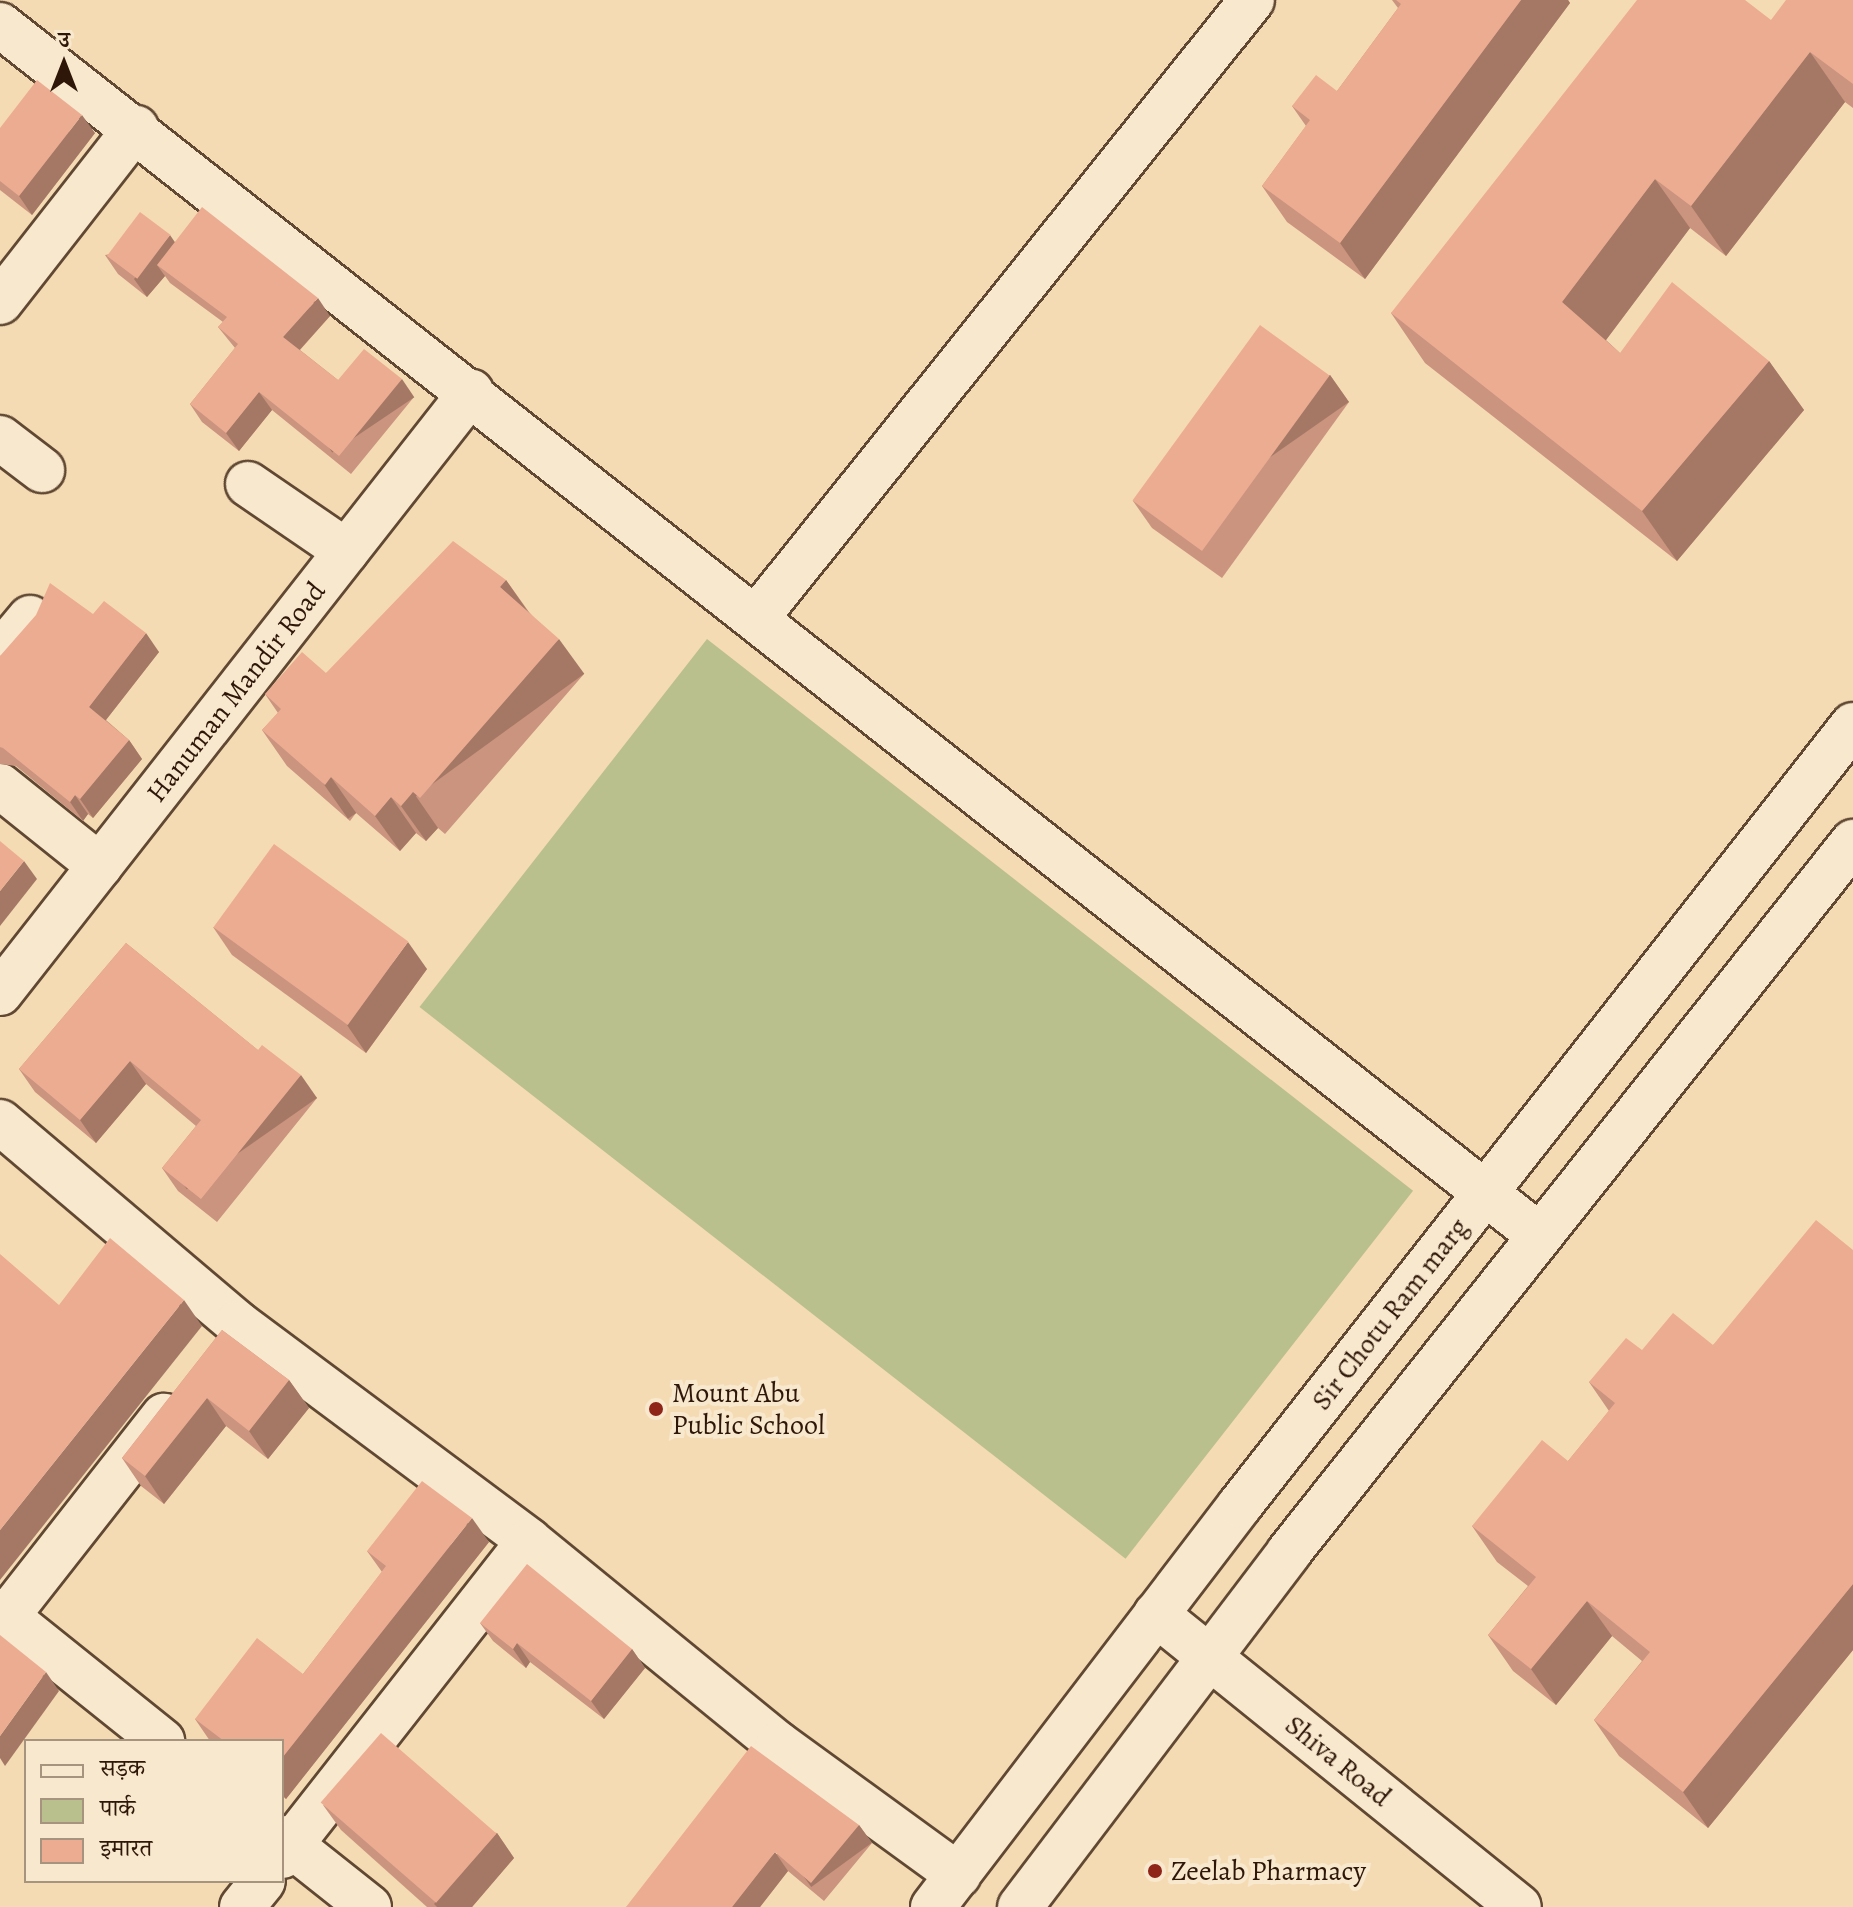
<!DOCTYPE html>
<meta charset="utf-8">
<style>
body{margin:0}
#map{position:relative;width:1853px;height:1907px;overflow:hidden;background:#f4dbb3;font-family:Alegreya,"Noto Serif Devanagari",serif}
div>[style]{position:absolute}
[style*='--x']{left:calc(var(--x)*1px);top:calc(var(--y)*1px);width:calc(var(--w)*1px);rotate:calc(var(--a)*1deg)}
.green>*{inset:0;background:#bac08d;transform-origin:0 0}
.roads{filter:drop-shadow(2px 0 #604833) drop-shadow(-2px 0 #604833) drop-shadow(0 2px #604833) drop-shadow(0 -2px #604833)}
.minor>*{height:44px;margin:-22px;padding:0 22px;transform-origin:22px;border-radius:22px;background:#f8e8ce}
.tertiary>*{height:44px;margin:-22px;padding:0 22px;transform-origin:22px;border-radius:22px;background:#f8e8ce}
.wall>*{inset:0;background:#cb947e}
.shaded-wall>*{inset:0;background:#a57866;transform-origin:0 0}
.building>*{inset:0;background:#ecac92;transform-origin:0 0}
.dots>*{width:22px;height:22px;translate:-50% -50%;box-sizing:border-box;border:4px solid #f8e8ce;border-radius:50%}
span{translate:-50% -50%;white-space:nowrap;text-align:center;line-height:1.15;-webkit-text-stroke:8px #f8e8ce;paint-order:stroke}
.street-label{font-size:28px;color:#2e1708}
.poi-label{font-size:28px;color:#2e1708}
.left{translate:0 -50%;text-align:left}
.legend{position:absolute;left:24px;top:1739px;width:260px;height:144px;box-sizing:border-box;background:#f8e8ce;border:2px solid #a7947f;margin:0;padding:10px 14px;list-style:none;font-size:24px;color:#2e1708}
.legend li{display:flex;align-items:center;gap:16px;height:40px}
.legend b{width:40px;border:2px solid #a7947f}
.north{position:absolute;left:24px;top:24px;width:80px;height:80px;-webkit-text-stroke:6px #f8e8ce;paint-order:stroke;rotate:0deg;font-size:22px;font-weight:700;line-height:32px;text-align:center;color:#2e1708}
.north::after{content:'';display:block;margin:auto;width:28px;height:36px;background:#2e1708;clip-path:polygon(50% 0,100% 100%,50% 72%,0 100%)}
</style>
<div id="map">
<div class="green">
<div style="left:707px;top:639px;width:896px;height:467px;rotate:38deg"></div>
</div>
<div class="roads">
<div class="minor">
<div style="--x:0;--y:302;--w:221;--a:-52"></div>
<div style="--x:0;--y:438;--w:53;--a:37.3"></div>
<div style="--x:248;--y:484;--w:119;--a:34.4"></div>
<div style="--x:757;--y:617;--w:791;--a:-51.26"></div>
<div style="--x:0;--y:654;--w:47;--a:-50.2"></div>
<div style="--x:0;--y:786;--w:128;--a:38.7"></div>
<div style="--x:0;--y:993;--w:764;--a:-51.91"></div>
<div style="--x:0;--y:1122;--w:311;--a:40.3"></div>
<div style="--x:237;--y:1323;--w:364;--a:36.7"></div>
<div style="--x:529;--y:1541;--w:321;--a:39.2"></div>
<div style="--x:778;--y:1744;--w:223;--a:36"></div>
<div style="--x:0;--y:1611;--w:208;--a:38.7"></div>
<div style="--x:1156;--y:1614;--w:466;--a:38.9"></div>
<div style="--x:0;--y:1625;--w:266;--a:-51.9"></div>
<div style="--x:282;--y:1838;--w:111;--a:38.4"></div>
<div style="--x:282;--y:1856;--w:400;--a:-51.9"></div>
<div style="--x:242;--y:1907;--w:33;--a:-51"></div>
</div>
<div class="tertiary">
<div style="--x:0;--y:25;--w:1959;--a:38.18"></div>
<div style="--x:933;--y:1907;--w:506;--a:-52.63"></div>
<div style="--x:1240;--y:1505;--w:992;--a:-51.84"></div>
<div style="--x:1020;--y:1907;--w:445;--a:-52.8"></div>
<div style="--x:1289;--y:1552;--w:907;--a:-51.54"></div>
</div>
</div>
<div class="wall">
<div style="clip-path:polygon(1392px 0,1568px 0,1570px 3px,1365px 279px,1287px 222px,1262px 186px,1306px 126px,1292px 106px,1337px 91px,1398px 8px)"></div>
<div style="clip-path:polygon(1853px 0,1853px 108px,1845px 102px,1726px 256px,1690px 228px,1606px 340px,1620px 353px,1769px 361px,1804px 410px,1677px 561px,1425px 363px,1391px 313px,1771px 20px)"></div>
<div style="clip-path:polygon(0 128px,95px 133px,32px 215px,0 190px)"></div>
<div style="clip-path:polygon(175px 243px,330px 316px,300px 350px,338px 380px,414px 397px,351px 474px,272px 410px,239px 451px,202px 422px,190px 404px,235px 348px,218px 327px,223px 322px,170px 283px,165px 276px,147px 297px,118px 274px,105px 255px)"></div>
<div style="clip-path:polygon(1330px 375px,1349px 402px,1222px 578px,1152px 528px,1133px 501px)"></div>
<div style="clip-path:polygon(506px 580px,529px 612px,584px 674px,445px 834px,438px 828px,426px 841px,416px 833px,400px 851px,356px 813px,350px 821px,287px 766px,262px 730px,278px 713px,265px 694px,326px 673px)"></div>
<div style="clip-path:polygon(93px 614px,159px 652px,106px 720px,129px 740px,142px 759px,93px 818px,88px 814px,83px 821px,16px 766px,0 764px,0 656px)"></div>
<div style="clip-path:polygon(213px 927px,427px 969px,366px 1053px,232px 955px)"></div>
<div style="clip-path:polygon(126px 943px,317px 1098px,217px 1222px,178px 1191px,162px 1168px,196px 1126px,146px 1084px,96px 1143px,35px 1092px,19px 1069px)"></div>
<div style="clip-path:polygon(1853px 1250px,1853px 1650px,1708px 1828px,1619px 1756px,1594px 1720px,1642px 1661px,1612px 1636px,1556px 1705px,1513px 1671px,1488px 1635px,1528px 1586px,1497px 1562px,1472px 1526px,1568px 1461px,1609px 1411px,1589px 1382px,1642px 1350px,1713px 1345px)"></div>
<div style="clip-path:polygon(222px 1330px,289px 1380px,309px 1408px,268px 1459px,226px 1426px,164px 1504px,141px 1486px,122px 1458px)"></div>
<div style="clip-path:polygon(489px 1542px,286px 1799px,282px 1796px,282px 1741px,210px 1741px,195px 1719px,303px 1674px,382px 1572px,367px 1551px)"></div>
<div style="clip-path:polygon(480px 1623px,632px 1649px,645px 1668px,604px 1719px,530px 1662px,526px 1668px,493px 1641px)"></div>
<div style="clip-path:polygon(323px 1805px,497px 1833px,514px 1858px,472px 1907px,427px 1907px,341px 1830px)"></div>
<div style="clip-path:polygon(859px 1825px,872px 1843px,824px 1901px,788px 1871px,760px 1907px,626px 1907px)"></div>
</div>
<div class="shaded-wall">
<div style="clip-path:polygon(1521px 0,1568px 0,1570px 3px,1365px 279px,1340px 243px)"></div>
<div style="clip-path:polygon(1810px 52px,1845px 102px,1726px 256px,1691px 206px)"></div>
<div style="clip-path:polygon(82px 115px,95px 133px,32px 215px,19px 196px)"></div>
<div style="clip-path:polygon(1655px 179px,1690px 228px,1597px 352px,1562px 302px)"></div>
<div style="clip-path:polygon(170px 235px,183px 254px,157px 265px,165px 276px,147px 297px,134px 279px)"></div>
<div style="clip-path:polygon(318px 298px,330px 316px,295px 355px,283px 337px)"></div>
<div style="clip-path:polygon(1769px 361px,1804px 410px,1677px 561px,1642px 511px)"></div>
<div style="left:1330px;top:375px;width:33px;height:217px;rotate:55deg"></div>
<div style="left:402px;top:379px;width:22px;height:99px;rotate:56deg"></div>
<div style="clip-path:polygon(259px 392px,272px 410px,239px 451px,226px 433px)"></div>
<div style="clip-path:polygon(506px 580px,531px 616px,500px 587px)"></div>
<div style="clip-path:polygon(146px 633px,159px 652px,102px 725px,89px 707px)"></div>
<div style="left:559px;top:639px;width:43px;height:211px;rotate:54deg"></div>
<div style="clip-path:polygon(129px 740px,142px 759px,93px 818px,80px 799px)"></div>
<div style="left:331px;top:777px;width:44px;height:10px;rotate:55deg"></div>
<div style="clip-path:polygon(413px 792px,438px 828px,426px 841px,401px 806px)"></div>
<div style="clip-path:polygon(75px 795px,88px 814px,83px 821px,70px 802px)"></div>
<div style="clip-path:polygon(391px 797px,416px 833px,400px 851px,375px 816px)"></div>
<div style="clip-path:polygon(24px 861px,37px 879px,0 926px,0 891px)"></div>
<div style="clip-path:polygon(408px 942px,427px 969px,366px 1053px,347px 1025px)"></div>
<div style="clip-path:polygon(130px 1061px,146px 1084px,96px 1143px,80px 1120px)"></div>
<div style="left:301px;top:1075px;width:28px;height:159px;rotate:55deg"></div>
<div style="clip-path:polygon(184px 1300px,202px 1326px,0 1580px,0 1530px)"></div>
<div style="clip-path:polygon(289px 1380px,309px 1408px,268px 1459px,249px 1431px)"></div>
<div style="clip-path:polygon(207px 1398px,226px 1426px,164px 1504px,145px 1476px)"></div>
<div style="clip-path:polygon(472px 1518px,489px 1542px,286px 1799px,282px 1794px,282px 1758px)"></div>
<div style="clip-path:polygon(1853px 1584px,1853px 1650px,1708px 1828px,1683px 1792px)"></div>
<div style="clip-path:polygon(1587px 1601px,1612px 1636px,1556px 1705px,1531px 1669px)"></div>
<div style="clip-path:polygon(517px 1643px,530px 1662px,526px 1668px,513px 1649px)"></div>
<div style="clip-path:polygon(632px 1649px,645px 1668px,604px 1719px,591px 1701px)"></div>
<div style="clip-path:polygon(46px 1672px,59px 1691px,5px 1766px,0 1758px,0 1736px)"></div>
<div style="left:859px;top:1825px;width:22px;height:75px;rotate:54deg"></div>
<div style="clip-path:polygon(497px 1833px,514px 1858px,472px 1907px,437px 1907px,434px 1904px)"></div>
<div style="clip-path:polygon(775px 1852px,788px 1871px,760px 1907px,732px 1907px)"></div>
</div>
<div class="building">
<div style="clip-path:polygon(1396px 0,1521px 0,1340px 243px,1262px 186px,1310px 120px,1292px 106px,1316px 75px,1337px 91px,1401px 4px)"></div>
<div style="clip-path:polygon(1637px 0,1745px 0,1771px 20px,1786px 0,1853px 0,1853px 84px,1810px 52px,1691px 206px,1655px 179px,1562px 302px,1620px 353px,1672px 282px,1769px 361px,1642px 511px,1391px 313px)"></div>
<div style="clip-path:polygon(37px 80px,82px 115px,19px 196px,0 181px,0 128px)"></div>
<div style="clip-path:polygon(202px 207px,318px 298px,283px 337px,338px 380px,364px 349px,402px 379px,339px 456px,259px 392px,226px 433px,190px 404px,238px 344px,218px 327px,227px 317px,157px 265px)"></div>
<div style="left:140px;top:212px;width:38px;height:55px;rotate:37deg"></div>
<div style="left:1260px;top:325px;width:86px;height:217px;rotate:36deg"></div>
<div style="clip-path:polygon(453px 541px,506px 580px,500px 587px,559px 639px,420px 798px,413px 792px,401px 806px,391px 797px,375px 816px,331px 777px,325px 785px,262px 730px,281px 709px,265px 694px,302px 652px,326px 673px)"></div>
<div style="clip-path:polygon(50px 583px,93px 614px,104px 601px,146px 633px,89px 707px,129px 740px,80px 799px,75px 795px,70px 802px,3px 748px,0 747px,0 656px,36px 615px)"></div>
<div style="clip-path:polygon(0 841px,24px 861px,0 891px)"></div>
<div style="left:274px;top:844px;width:166px;height:103px;rotate:36deg"></div>
<div style="clip-path:polygon(126px 943px,258px 1050px,262px 1045px,301px 1075px,201px 1199px,162px 1168px,201px 1120px,130px 1061px,80px 1120px,19px 1069px)"></div>
<div style="clip-path:polygon(1816px 1220px,1853px 1250px,1853px 1584px,1683px 1792px,1594px 1720px,1650px 1652px,1587px 1601px,1531px 1669px,1488px 1635px,1536px 1577px,1472px 1526px,1542px 1440px,1568px 1461px,1615px 1403px,1589px 1382px,1626px 1338px,1642px 1350px,1673px 1313px,1713px 1345px)"></div>
<div style="clip-path:polygon(110px 1238px,184px 1300px,0 1530px,0 1254px,59px 1305px)"></div>
<div style="clip-path:polygon(222px 1330px,289px 1380px,249px 1431px,207px 1398px,145px 1476px,122px 1458px)"></div>
<div style="clip-path:polygon(422px 1481px,472px 1518px,282px 1758px,282px 1741px,224px 1741px,195px 1719px,257px 1638px,303px 1674px,386px 1566px,367px 1551px)"></div>
<div style="clip-path:polygon(527px 1564px,632px 1649px,591px 1701px,517px 1643px,513px 1649px,480px 1623px)"></div>
<div style="clip-path:polygon(0 1635px,46px 1672px,0 1736px)"></div>
<div style="left:381px;top:1733px;width:153px;height:92px;rotate:41deg"></div>
<div style="clip-path:polygon(751px 1746px,859px 1825px,811px 1883px,775px 1852px,732px 1907px,626px 1907px)"></div>
</div>
<div class="dots">
<div style="left:656px;top:1409px;background:#8f2418"></div>
<div style="left:1155px;top:1871px;background:#8f2418"></div>
</div>
<div class="street-label">
<span style="left:236px;top:692px;rotate:-52deg">Hanuman Mandir Road</span>
<span style="left:1390px;top:1314px;rotate:-52deg">Sir Chotu Ram marg</span>
<span style="left:1338px;top:1761px;rotate:39deg">Shiva Road</span>
</div>
<div class="poi-label">
<span class="left" style="left:672px;top:1409px">Mount Abu<br>Public School</span>
<span class="left" style="left:1171px;top:1871px">Zeelab Pharmacy</span>
</div>
<ul class="legend">
<li><b style="height:10px;background:#f8e8ce"></b>सड़क</li>
<li><b style="height:22px;background:#bac08d"></b>पार्क</li>
<li><b style="height:22px;background:#ecac92"></b>इमारत</li>
</ul>
<div class="north">उ</div>
</div>
